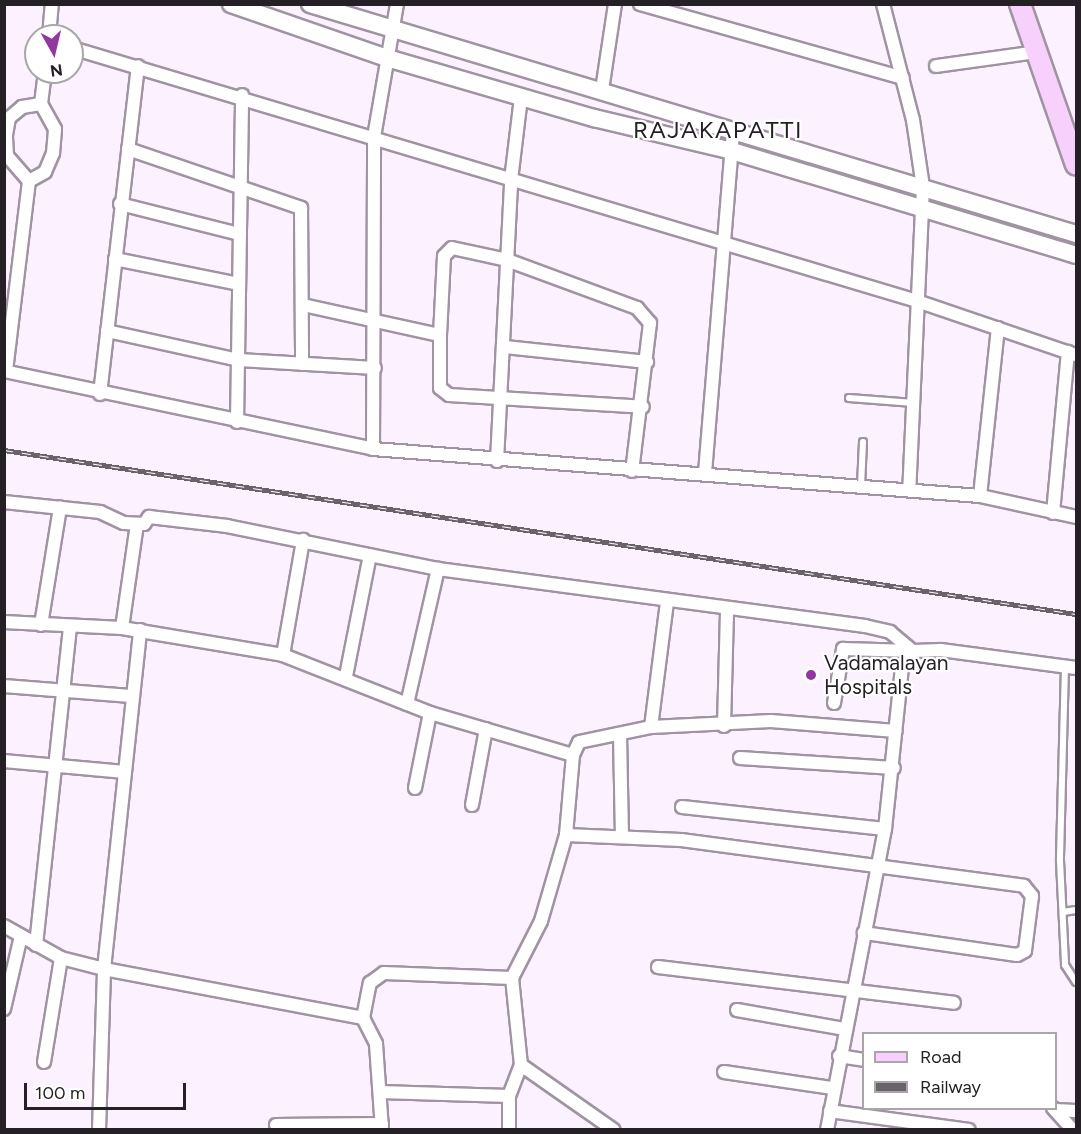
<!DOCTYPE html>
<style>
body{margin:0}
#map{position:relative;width:1081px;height:1134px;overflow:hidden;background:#fcf1fe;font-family:Figtree,sans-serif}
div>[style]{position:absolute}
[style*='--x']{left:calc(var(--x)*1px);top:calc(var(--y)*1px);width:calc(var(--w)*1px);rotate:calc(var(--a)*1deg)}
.roads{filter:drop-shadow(2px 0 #a093a2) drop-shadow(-2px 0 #a093a2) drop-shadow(0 2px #a093a2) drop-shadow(0 -2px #a093a2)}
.service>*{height:6px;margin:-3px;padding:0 3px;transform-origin:3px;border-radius:3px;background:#fff}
.minor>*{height:12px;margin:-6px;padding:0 6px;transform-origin:6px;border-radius:6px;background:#fff}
.secondary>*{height:16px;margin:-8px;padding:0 8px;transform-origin:8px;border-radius:8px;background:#fff}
.primary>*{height:20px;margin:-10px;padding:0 10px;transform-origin:10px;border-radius:10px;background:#f7d0fc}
.rail>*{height:5px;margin-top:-2.5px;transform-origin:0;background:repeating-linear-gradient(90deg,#fff 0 9px,#69626b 0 18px);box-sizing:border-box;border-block:2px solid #69626b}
.dots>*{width:16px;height:16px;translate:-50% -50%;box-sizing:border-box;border:3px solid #fff;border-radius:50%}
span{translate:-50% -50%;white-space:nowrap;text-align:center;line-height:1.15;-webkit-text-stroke:4.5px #fff;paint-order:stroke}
.poi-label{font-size:21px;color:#252026}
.left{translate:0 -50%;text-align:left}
.quarter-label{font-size:24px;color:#252026;letter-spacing:1.5px}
.frame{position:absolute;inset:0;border:6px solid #252026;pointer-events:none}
.legend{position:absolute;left:862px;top:1032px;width:195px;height:78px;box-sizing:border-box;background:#fff;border:2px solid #a8a6a8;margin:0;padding:8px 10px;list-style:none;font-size:18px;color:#252026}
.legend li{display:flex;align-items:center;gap:12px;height:30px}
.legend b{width:30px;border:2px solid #a8a6a8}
.north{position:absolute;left:24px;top:24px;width:60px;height:60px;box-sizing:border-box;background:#fff;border:2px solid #a8a6a8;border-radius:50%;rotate:172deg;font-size:16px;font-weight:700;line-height:24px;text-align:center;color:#252026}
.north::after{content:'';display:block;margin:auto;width:21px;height:27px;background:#9336a0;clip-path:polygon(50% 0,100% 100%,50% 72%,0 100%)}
.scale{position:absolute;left:24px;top:1083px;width:162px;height:27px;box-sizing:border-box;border:3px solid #252026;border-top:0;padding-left:8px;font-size:18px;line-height:21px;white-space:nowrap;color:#252026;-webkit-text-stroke:4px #fff;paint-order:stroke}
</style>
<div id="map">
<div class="roads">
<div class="service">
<div style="--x:849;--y:398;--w:65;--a:4.4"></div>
<div style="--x:861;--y:486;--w:44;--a:-87.4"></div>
<div style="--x:1065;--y:666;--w:195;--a:91.5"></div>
<div style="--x:1060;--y:861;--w:104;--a:87.2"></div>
<div style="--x:1065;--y:965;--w:20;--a:57"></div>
<div style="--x:1063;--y:912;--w:13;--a:-9"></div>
</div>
<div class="minor">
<div style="--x:640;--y:4;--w:273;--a:15.7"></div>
<div style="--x:883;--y:4;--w:120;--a:75.5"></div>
<div style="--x:913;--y:120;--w:68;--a:81.5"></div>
<div style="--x:923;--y:187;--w:303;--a:92.6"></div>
<div style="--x:49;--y:36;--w:32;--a:-85"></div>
<div style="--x:72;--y:48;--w:885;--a:16.67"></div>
<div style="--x:920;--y:302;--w:165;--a:18.8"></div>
<div style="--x:936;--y:66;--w:95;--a:-7.9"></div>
<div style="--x:602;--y:90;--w:87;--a:-81.4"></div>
<div style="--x:128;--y:149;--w:183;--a:18.8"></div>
<div style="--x:301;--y:208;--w:156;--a:89.6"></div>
<div style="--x:29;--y:181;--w:33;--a:-131"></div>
<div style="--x:7;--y:156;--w:21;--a:-93"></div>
<div style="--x:6;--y:135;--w:17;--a:-80"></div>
<div style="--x:9;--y:118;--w:17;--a:-40"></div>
<div style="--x:22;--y:107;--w:19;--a:-9"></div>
<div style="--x:120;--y:204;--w:123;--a:14.1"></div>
<div style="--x:115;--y:259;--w:126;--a:11.4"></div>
<div style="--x:303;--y:305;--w:140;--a:12.4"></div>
<div style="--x:440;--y:335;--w:79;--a:-87.1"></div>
<div style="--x:444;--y:256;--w:11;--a:-45"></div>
<div style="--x:452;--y:248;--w:56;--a:12.3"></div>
<div style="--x:507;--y:260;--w:139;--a:20.3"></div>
<div style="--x:637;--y:308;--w:20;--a:49"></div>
<div style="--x:650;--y:323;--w:149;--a:96.9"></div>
<div style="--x:107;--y:331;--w:135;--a:12.4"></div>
<div style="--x:239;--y:360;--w:136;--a:3.4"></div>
<div style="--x:440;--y:335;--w:53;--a:90"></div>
<div style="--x:440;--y:388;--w:11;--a:38"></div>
<div style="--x:449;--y:395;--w:194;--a:3.5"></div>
<div style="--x:505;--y:347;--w:143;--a:6"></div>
<div style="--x:4;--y:371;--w:377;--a:11.9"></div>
<div style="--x:373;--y:449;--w:609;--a:4.43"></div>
<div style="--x:980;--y:496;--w:98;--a:12.3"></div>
<div style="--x:6;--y:371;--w:191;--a:-83.1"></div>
<div style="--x:29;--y:181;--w:18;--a:-29"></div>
<div style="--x:45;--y:172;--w:21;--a:-67"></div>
<div style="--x:53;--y:153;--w:24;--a:-85"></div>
<div style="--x:55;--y:129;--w:29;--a:-119"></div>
<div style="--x:41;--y:104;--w:32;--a:-83"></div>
<div style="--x:100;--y:394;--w:330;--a:-83.4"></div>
<div style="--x:237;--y:422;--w:327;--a:-89.1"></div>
<div style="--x:373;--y:449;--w:312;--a:-89.8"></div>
<div style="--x:374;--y:137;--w:135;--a:-80.2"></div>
<div style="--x:497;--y:461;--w:281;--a:-87.1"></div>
<div style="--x:511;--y:180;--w:84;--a:-83.1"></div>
<div style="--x:705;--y:473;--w:341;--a:-85.3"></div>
<div style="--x:980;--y:496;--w:169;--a:-83.9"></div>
<div style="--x:4;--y:502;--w:97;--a:5.9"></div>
<div style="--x:100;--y:512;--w:26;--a:25"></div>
<div style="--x:124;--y:523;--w:20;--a:3"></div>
<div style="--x:144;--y:524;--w:9;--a:-54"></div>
<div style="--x:149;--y:517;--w:79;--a:6.6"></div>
<div style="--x:227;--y:526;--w:215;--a:11.5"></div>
<div style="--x:438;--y:569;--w:431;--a:7.6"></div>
<div style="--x:865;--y:626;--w:26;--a:13"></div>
<div style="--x:890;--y:632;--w:30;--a:40"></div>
<div style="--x:1053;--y:513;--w:162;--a:-84.7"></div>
<div style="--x:4;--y:622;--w:118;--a:2.9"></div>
<div style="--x:122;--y:628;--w:163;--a:9.5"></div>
<div style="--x:283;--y:655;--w:158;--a:21.5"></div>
<div style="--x:430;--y:713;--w:149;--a:16.4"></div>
<div style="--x:41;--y:625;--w:119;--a:-80.8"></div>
<div style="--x:122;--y:628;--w:105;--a:-81.8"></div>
<div style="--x:283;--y:655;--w:117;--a:-80.1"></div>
<div style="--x:346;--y:676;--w:123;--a:-78.8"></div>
<div style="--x:4;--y:686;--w:127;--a:4.5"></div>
<div style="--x:834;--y:703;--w:55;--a:-80.5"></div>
<div style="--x:843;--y:649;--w:70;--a:1.6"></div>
<div style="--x:407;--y:704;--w:139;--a:-77.1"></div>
<div style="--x:724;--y:726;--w:116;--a:-88.5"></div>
<div style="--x:651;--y:727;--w:126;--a:-82.7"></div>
<div style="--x:620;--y:734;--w:102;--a:88.9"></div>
<div style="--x:740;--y:758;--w:154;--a:3.7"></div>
<div style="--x:4;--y:761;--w:121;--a:5.2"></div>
<div style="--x:415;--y:788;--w:76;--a:-78.7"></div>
<div style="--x:472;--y:805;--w:77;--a:-79.6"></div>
<div style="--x:682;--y:807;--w:204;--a:6.2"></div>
<div style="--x:566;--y:835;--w:115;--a:2.5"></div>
<div style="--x:681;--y:840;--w:346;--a:7.6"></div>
<div style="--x:1024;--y:886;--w:13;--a:51"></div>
<div style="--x:1032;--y:896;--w:55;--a:97.3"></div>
<div style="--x:1025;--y:951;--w:9;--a:153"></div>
<div style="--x:1017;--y:955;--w:155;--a:-171.8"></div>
<div style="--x:4;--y:926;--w:65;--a:29.3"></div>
<div style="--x:61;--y:958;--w:44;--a:14.3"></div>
<div style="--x:104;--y:969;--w:264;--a:10.7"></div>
<div style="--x:363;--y:1018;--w:29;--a:63"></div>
<div style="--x:376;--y:1044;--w:86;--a:86"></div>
<div style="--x:36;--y:945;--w:319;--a:-83.9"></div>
<div style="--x:658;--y:967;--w:298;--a:6.9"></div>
<div style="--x:512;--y:978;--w:64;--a:-63"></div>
<div style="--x:541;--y:921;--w:90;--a:-73.8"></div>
<div style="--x:566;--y:835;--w:80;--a:-85"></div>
<div style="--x:573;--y:755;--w:14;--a:-65"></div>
<div style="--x:579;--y:742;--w:74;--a:-11.8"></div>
<div style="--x:651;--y:727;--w:120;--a:-2.9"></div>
<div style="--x:771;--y:721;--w:125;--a:4.6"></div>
<div style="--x:4;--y:1009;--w:75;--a:-76.9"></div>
<div style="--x:737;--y:1010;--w:110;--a:10"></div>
<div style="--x:363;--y:1018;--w:36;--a:-79"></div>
<div style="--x:370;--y:983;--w:17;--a:-36"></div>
<div style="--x:384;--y:973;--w:128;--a:2.2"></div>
<div style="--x:512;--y:978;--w:87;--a:84.1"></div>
<div style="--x:521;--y:1065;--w:113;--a:35"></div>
<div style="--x:839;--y:1056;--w:25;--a:9"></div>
<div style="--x:44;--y:1062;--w:105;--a:-80.7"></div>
<div style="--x:724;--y:1072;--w:110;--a:8.4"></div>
<div style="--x:380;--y:1092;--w:129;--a:1.8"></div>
<div style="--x:1053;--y:1108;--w:30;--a:48"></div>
<div style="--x:1055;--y:1110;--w:21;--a:3"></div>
<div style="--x:830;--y:1111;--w:140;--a:7.8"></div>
<div style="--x:276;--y:1125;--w:106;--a:-0.5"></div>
<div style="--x:99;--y:1130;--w:161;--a:-88.2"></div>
<div style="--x:104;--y:969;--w:341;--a:-83.9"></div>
<div style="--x:509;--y:1130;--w:34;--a:-90"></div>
<div style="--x:509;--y:1096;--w:33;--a:-69"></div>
<div style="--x:827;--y:1130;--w:307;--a:-79.1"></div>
<div style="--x:885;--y:829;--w:163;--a:-84"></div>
<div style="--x:902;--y:667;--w:19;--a:-55"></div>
<div style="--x:913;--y:651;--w:28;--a:-2"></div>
<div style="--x:941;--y:650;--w:136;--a:7.6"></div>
</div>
<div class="secondary">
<div style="--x:231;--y:4;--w:165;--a:19.1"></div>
<div style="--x:387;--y:58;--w:216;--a:16.2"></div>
<div style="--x:594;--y:118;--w:142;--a:13.4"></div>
<div style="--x:732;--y:151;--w:359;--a:16.8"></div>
<div style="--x:310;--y:4;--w:800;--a:16.71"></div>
</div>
<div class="primary">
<div style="--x:1020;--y:4;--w:170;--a:70.8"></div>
</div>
</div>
<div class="rail">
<div style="--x:4;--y:450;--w:1084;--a:8.7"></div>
</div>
<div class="dots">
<div style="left:811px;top:675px;background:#9336a0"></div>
</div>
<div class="poi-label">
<span class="left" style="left:824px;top:675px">Vadamalayan<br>Hospitals</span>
</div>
<div class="quarter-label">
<span style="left:718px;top:130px">RAJAKAPATTI</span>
</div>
<div class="frame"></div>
<ul class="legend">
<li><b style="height:8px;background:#f7d0fc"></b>Road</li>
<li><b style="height:8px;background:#69626b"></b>Railway</li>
</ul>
<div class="north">N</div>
<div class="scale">100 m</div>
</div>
